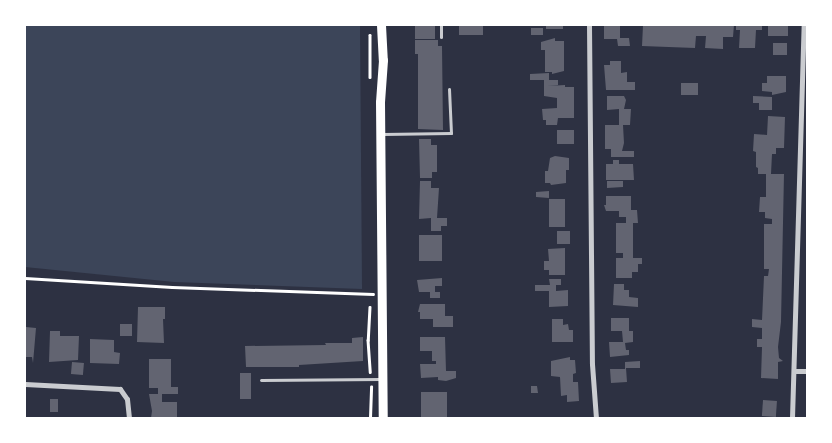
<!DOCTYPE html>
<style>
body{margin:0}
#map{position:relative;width:832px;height:443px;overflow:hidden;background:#2d3142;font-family:Commissioner,sans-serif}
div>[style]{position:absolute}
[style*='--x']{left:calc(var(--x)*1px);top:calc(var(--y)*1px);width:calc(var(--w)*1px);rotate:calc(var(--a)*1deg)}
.green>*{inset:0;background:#3c4559}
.building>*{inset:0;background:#626471;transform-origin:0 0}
.path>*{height:2.5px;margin:-1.25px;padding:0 1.25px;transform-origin:1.25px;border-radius:1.25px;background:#fff}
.service>*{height:3px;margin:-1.5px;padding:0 1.5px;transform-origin:1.5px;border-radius:1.5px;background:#caccd0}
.minor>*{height:5px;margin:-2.5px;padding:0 2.5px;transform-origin:2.5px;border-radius:2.5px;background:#caccd0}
.secondary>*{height:9px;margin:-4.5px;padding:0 4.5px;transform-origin:4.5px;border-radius:4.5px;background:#fff}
span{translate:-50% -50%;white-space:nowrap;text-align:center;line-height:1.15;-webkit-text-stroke:4px #fff;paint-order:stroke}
.frame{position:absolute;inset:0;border:26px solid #fff;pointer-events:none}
</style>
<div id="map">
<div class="green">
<div style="clip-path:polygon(25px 25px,360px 25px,362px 289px,174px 282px,25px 267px)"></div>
</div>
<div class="building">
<div style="left:415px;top:25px;width:20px;height:14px"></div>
<div style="left:459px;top:25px;width:24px;height:10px"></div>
<div style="left:546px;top:25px;width:17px;height:4px"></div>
<div style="clip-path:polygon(604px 25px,620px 25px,620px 38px,629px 38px,630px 46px,618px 46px,617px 39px,604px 39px)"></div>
<div style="clip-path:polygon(643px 25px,734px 25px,733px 37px,723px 37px,723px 49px,705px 48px,706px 36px,696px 36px,695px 48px,642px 46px)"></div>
<div style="clip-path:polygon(736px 25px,762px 25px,762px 30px,756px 30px,755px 48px,739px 48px,740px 30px,736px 30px)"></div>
<div style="left:768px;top:25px;width:20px;height:11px"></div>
<div style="left:531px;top:28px;width:12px;height:7px"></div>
<div style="clip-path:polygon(555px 38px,555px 41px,564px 41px,564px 71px,552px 74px,552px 72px,545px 72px,545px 50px,541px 50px,541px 42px)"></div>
<div style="clip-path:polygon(415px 40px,438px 40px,438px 46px,442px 46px,443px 130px,418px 129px,418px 54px,415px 54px)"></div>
<div style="left:773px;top:43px;width:14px;height:12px"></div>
<div style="clip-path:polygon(610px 61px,621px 61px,621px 73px,627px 72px,627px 82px,635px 82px,635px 90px,606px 90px,604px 65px,610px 65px)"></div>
<div style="clip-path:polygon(549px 73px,549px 80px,558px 80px,558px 85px,548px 86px,565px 85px,565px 87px,574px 87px,574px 118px,558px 118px,557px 125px,546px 125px,546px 120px,543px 120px,542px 109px,557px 108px,557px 98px,544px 96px,544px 80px,530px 80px,530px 74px)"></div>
<div style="clip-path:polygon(767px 76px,786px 76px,786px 92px,772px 95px,772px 92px,762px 91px,762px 83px,767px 83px)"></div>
<div style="left:681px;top:83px;width:17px;height:12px"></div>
<div style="clip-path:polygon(607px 96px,624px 96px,626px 100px,624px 109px,631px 109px,630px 125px,623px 125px,624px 143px,622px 151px,634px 151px,634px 157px,611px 157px,611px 149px,605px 149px,605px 125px,619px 125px,619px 109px,607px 110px)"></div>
<div style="clip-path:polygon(753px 96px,772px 97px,772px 110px,759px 110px,759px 103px,753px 103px)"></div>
<div style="clip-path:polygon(768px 116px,785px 117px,784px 148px,776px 148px,776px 154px,772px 154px,771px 174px,784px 174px,781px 322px,778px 347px,779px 358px,783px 361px,778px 362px,778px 379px,761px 378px,762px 347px,757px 347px,757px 339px,762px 339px,762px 328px,752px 327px,752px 319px,762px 320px,764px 276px,768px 276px,769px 269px,764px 269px,764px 224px,772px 224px,772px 219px,765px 218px,765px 212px,759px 212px,760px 197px,766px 197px,766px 174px,758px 174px,758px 168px,756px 167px,756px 152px,753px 151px,754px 134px,767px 135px)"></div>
<div style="left:557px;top:130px;width:17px;height:14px"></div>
<div style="clip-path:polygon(419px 139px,431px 139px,431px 145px,437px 145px,437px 172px,432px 172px,432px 178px,420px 178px)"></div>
<div style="clip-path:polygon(555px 156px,569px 158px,569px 170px,566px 170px,566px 183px,551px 185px,550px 183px,545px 183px,545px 171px,548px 171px,550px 158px)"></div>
<div style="clip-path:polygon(613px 160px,619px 160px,619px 164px,633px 164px,634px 180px,606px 180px,606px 164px,613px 164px)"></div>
<div style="clip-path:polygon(420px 181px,431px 181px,431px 188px,439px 188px,437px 218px,447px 218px,447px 226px,441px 226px,441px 231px,431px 231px,431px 218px,419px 219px)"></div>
<div style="clip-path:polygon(607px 181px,623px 181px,623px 187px,607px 188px)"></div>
<div style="clip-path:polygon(549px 191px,549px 198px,536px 197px,536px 192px)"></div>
<div style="clip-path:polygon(606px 196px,631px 196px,631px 210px,637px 210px,638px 223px,633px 223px,633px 258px,642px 258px,642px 264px,638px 264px,638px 272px,632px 272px,632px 278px,616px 278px,616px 258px,623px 258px,623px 253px,616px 253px,616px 223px,626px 223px,626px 217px,619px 217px,619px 211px,606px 211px,604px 205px,606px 205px)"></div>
<div style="left:549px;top:199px;width:16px;height:28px"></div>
<div style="left:557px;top:231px;width:13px;height:13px"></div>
<div style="left:442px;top:235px;width:26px;height:23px;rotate:90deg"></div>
<div style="clip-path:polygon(565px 248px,565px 275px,549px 275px,549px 270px,544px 270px,544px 261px,549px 261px,548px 249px)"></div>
<div style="clip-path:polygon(442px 278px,442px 286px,435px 286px,435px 292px,440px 292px,440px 298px,430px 298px,430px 292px,419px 292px,417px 280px)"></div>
<div style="clip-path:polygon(549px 279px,561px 279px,561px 285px,556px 285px,556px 291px,568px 290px,568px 306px,549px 307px,549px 291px,535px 291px,535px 285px,550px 285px)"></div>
<div style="clip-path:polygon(614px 284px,624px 284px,624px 290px,629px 290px,629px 297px,638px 298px,638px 307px,613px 305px)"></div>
<div style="clip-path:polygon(420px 304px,445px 304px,445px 316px,453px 316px,453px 327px,433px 327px,433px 319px,420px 319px,420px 312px,418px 312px)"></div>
<div style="clip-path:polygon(138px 307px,165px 307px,165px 319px,163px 319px,164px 343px,137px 342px)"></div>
<div style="clip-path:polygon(611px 318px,629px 318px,629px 331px,633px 331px,633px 342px,625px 343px,626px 350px,629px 350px,629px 355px,610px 357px,609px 342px,623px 342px,622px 331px,611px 331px)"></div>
<div style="clip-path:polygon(552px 319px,563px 319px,563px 325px,568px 324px,569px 330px,573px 330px,573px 342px,552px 342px)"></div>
<div style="left:120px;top:324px;width:12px;height:12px"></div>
<div style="clip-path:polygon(26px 327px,36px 328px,33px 363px,32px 357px,25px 357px)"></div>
<div style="clip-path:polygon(50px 331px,60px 331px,60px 336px,79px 336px,78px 360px,49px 362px)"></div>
<div style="clip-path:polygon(363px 337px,363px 361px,299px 365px,299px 367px,246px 367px,245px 346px,326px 345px,325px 343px,352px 343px,352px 338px)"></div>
<div style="clip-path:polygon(420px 337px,445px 337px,446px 371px,456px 371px,456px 378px,446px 381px,438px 380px,438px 377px,421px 378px,420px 364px,436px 364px,436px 361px,432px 361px,432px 351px,420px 351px)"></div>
<div style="clip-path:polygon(90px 339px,114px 340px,114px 352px,120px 353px,119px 364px,90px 363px)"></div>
<div style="clip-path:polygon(570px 357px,570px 360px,575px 360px,576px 373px,573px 374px,573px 382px,578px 382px,579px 401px,567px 402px,567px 395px,561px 396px,560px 377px,551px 376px,551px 361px)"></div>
<div style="clip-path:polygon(149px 359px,171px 359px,171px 387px,178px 387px,178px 394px,162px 394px,162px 402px,177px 402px,177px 418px,151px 418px,152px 411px,149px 394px,158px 394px,158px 388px,149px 388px)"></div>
<div style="clip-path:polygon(640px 361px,640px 368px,626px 368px,627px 382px,611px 383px,610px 369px,625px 369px,625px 362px)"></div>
<div style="left:72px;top:362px;width:12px;height:12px;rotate:5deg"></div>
<div style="left:240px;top:373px;width:11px;height:26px"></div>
<div style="clip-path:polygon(531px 386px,537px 386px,538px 393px,531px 393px)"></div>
<div style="left:447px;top:392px;width:26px;height:26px;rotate:90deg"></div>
<div style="left:58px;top:399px;width:13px;height:8px;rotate:90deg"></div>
<div style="left:763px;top:400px;width:14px;height:16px;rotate:4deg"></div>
</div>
<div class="path">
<div style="--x:370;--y:35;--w:42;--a:90"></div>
<div style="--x:25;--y:278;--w:147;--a:3.5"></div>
<div style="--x:172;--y:287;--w:201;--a:2"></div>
<div style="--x:370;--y:307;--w:33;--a:93"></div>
<div style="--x:368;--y:340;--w:32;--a:86"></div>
<div style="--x:370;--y:418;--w:31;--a:-88"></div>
</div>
<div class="service">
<div style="--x:441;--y:25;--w:12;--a:90"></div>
<div style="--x:383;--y:134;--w:68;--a:-0.8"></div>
<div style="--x:451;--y:133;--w:44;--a:-92.6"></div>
<div style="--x:261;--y:380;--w:120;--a:-0.5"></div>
</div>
<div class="minor">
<div style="--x:589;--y:25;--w:339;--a:89.5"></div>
<div style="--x:592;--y:364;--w:54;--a:85.8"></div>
<div style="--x:795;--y:371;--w:12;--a:0"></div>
<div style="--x:25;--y:384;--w:95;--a:3"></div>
<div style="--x:120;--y:389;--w:12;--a:55"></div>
<div style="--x:127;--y:399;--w:19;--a:84"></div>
<div style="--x:792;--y:418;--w:393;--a:-88.3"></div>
</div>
<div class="secondary">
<div style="--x:381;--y:25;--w:35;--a:87"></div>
<div style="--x:383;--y:60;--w:42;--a:94.1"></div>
<div style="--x:380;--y:102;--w:316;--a:89.5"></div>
</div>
<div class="frame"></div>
</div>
